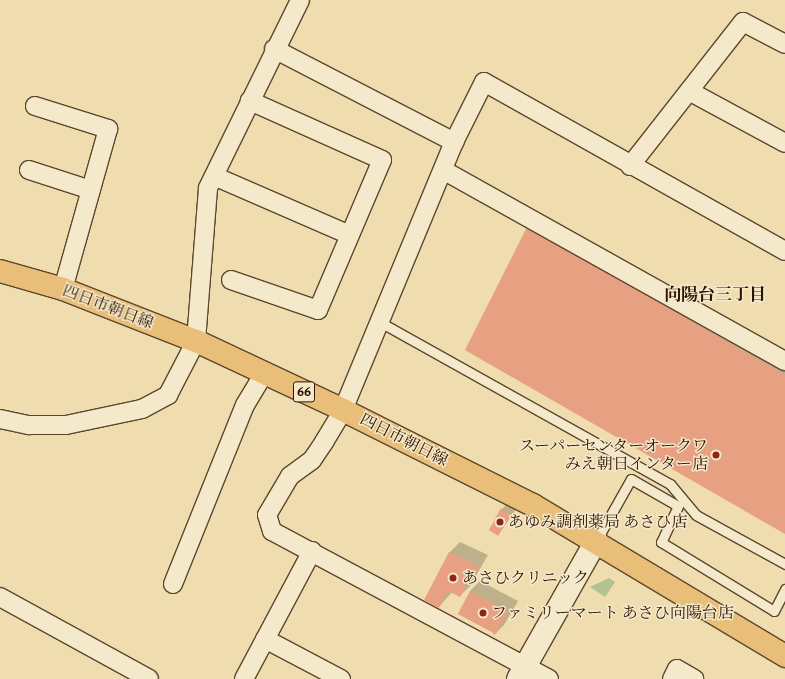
<!DOCTYPE html>
<meta charset="utf-8">
<style>
body{margin:0}
#map{position:relative;width:785px;height:679px;overflow:hidden;background:#efddb0;font-family:Alegreya,"Noto Serif JP",serif}
div>[style]{position:absolute}
[style*='--x']{left:calc(var(--x)*1px);top:calc(var(--y)*1px);width:calc(var(--w)*1px);rotate:calc(var(--a)*1deg)}
.green>*{inset:0;background:#b2c291}
.shadow>*{inset:0;background:#0003}
.building>*{inset:0;background:#e7a182;transform-origin:0 0}
.roads{filter:drop-shadow(1px 0 #5e462c) drop-shadow(-1px 0 #5e462c) drop-shadow(0 1px #5e462c) drop-shadow(0 -1px #5e462c)}
.service>*{height:9px;margin:-4.5px;padding:0 4.5px;transform-origin:4.5px;border-radius:4.5px;background:#f5e9cc}
.minor>*{height:18px;margin:-9px;padding:0 9px;transform-origin:9px;border-radius:9px;background:#f5e9cc}
.tertiary>*{height:22px;margin:-11px;padding:0 11px;transform-origin:11px;border-radius:11px;background:#f5e9cc}
.primary>*{height:22px;margin:-11px;padding:0 11px;transform-origin:11px;border-radius:11px;background:#e8be78}
.dots>*{width:11px;height:11px;translate:-50% -50%;box-sizing:border-box;border:2px solid #f5e9cc;border-radius:50%}
span{translate:-50% -50%;white-space:nowrap;text-align:center;line-height:1.15;-webkit-text-stroke:3px #f5e9cc;paint-order:stroke}
.shield-label span{padding:1px 3px;background:#f5e9cc;border:1px solid;border-radius:3px;-webkit-text-stroke-width:0}
.shield-label{font-size:15px;color:#2e1400;font-weight:700}
.street-label{font-size:16px;color:#2e1400}
.poi-label{font-size:16px;color:#2e1400}
.right{translate:-100% -50%;text-align:right}
.left{translate:0 -50%;text-align:left}
.neighbourhood-label{font-size:17px;color:#2e1400;font-weight:700}
</style>
<div id="map">
<div class="green">
<div style="clip-path:polygon(609px 578px,615px 582px,605px 597px,590px 587px)"></div>
</div>
<div class="shadow">
<div style="clip-path:polygon(542px 214px,785px 354px,785px 533px,528px 228px)"></div>
<div style="clip-path:polygon(509px 502px,517px 508px,498px 535px,502px 509px)"></div>
<div style="clip-path:polygon(460px 542px,488px 555px,470px 586px,460px 596px,452px 592px,439px 607px,426px 599px,450px 552px)"></div>
<div style="clip-path:polygon(480px 581px,518px 601px,504px 625px,494px 635px,470px 591px)"></div>
</div>
<div class="building">
<div style="clip-path:polygon(527px 227px,785px 375px,785px 534px,465px 350px)"></div>
<div style="clip-path:polygon(501px 508px,511px 515px,498px 536px,489px 530px)"></div>
<div style="clip-path:polygon(449px 552px,478px 566px,460px 597px,448px 591px,439px 608px,424px 600px)"></div>
<div style="left:470px;top:591px;width:43px;height:26px;rotate:28deg"></div>
</div>
<div class="roads">
<div class="service">
<div style="--x:380;--y:322;--w:332;--a:29.2"></div>
<div style="--x:670;--y:484;--w:40;--a:50"></div>
<div style="--x:696;--y:515;--w:102;--a:28.8"></div>
<div style="--x:596;--y:541;--w:71;--a:-60.6"></div>
<div style="--x:631;--y:479;--w:54;--a:29.9"></div>
<div style="--x:678;--y:506;--w:40;--a:115"></div>
<div style="--x:661;--y:542;--w:132;--a:31.4"></div>
<div style="--x:774;--y:611;--w:25;--a:-63"></div>
</div>
<div class="minor">
<div style="--x:274;--y:49;--w:203;--a:27.3"></div>
<div style="--x:689;--y:91;--w:109;--a:28.4"></div>
<div style="--x:35;--y:106;--w:77;--a:17.5"></div>
<div style="--x:108;--y:129;--w:166;--a:105.7"></div>
<div style="--x:630;--y:166;--w:183;--a:-51.9"></div>
<div style="--x:743;--y:22;--w:47;--a:27.6"></div>
<div style="--x:29;--y:170;--w:65;--a:17.9"></div>
<div style="--x:443;--y:170;--w:392;--a:29.2"></div>
<div style="--x:214;--y:176;--w:148;--a:23.5"></div>
<div style="--x:231;--y:280;--w:92;--a:19"></div>
<div style="--x:318;--y:310;--w:163;--a:-66.9"></div>
<div style="--x:382;--y:160;--w:145;--a:-155.9"></div>
<div style="--x:0;--y:419;--w:30;--a:12"></div>
<div style="--x:29;--y:425;--w:37;--a:0"></div>
<div style="--x:66;--y:425;--w:78;--a:-11.9"></div>
<div style="--x:142;--y:409;--w:30;--a:-28"></div>
<div style="--x:168;--y:395;--w:61;--a:-62.6"></div>
<div style="--x:196;--y:341;--w:153;--a:-85.5"></div>
<div style="--x:208;--y:188;--w:209;--a:-63.9"></div>
<div style="--x:173;--y:584;--w:193;--a:-68.1"></div>
<div style="--x:245;--y:405;--w:37;--a:-59"></div>
<div style="--x:0;--y:597;--w:170;--a:28.8"></div>
<div style="--x:265;--y:639;--w:86;--a:27.8"></div>
<div style="--x:244;--y:679;--w:145;--a:-62"></div>
<div style="--x:549;--y:679;--w:314;--a:-151.9"></div>
<div style="--x:272;--y:531;--w:17;--a:-107"></div>
<div style="--x:267;--y:515;--w:45;--a:-59.5"></div>
<div style="--x:290;--y:476;--w:27;--a:-36"></div>
<div style="--x:312;--y:460;--w:22;--a:-56"></div>
<div style="--x:324;--y:442;--w:37;--a:-59"></div>
<div style="--x:343;--y:410;--w:290;--a:-67.5"></div>
<div style="--x:454;--y:142;--w:67;--a:-63.4"></div>
<div style="--x:484;--y:82;--w:345;--a:29.3"></div>
<div style="--x:672;--y:679;--w:11;--a:-63"></div>
<div style="--x:677;--y:669;--w:20;--a:30"></div>
</div>
<div class="tertiary">
<div style="--x:518;--y:679;--w:159;--a:-60.5"></div>
</div>
<div class="primary">
<div style="--x:0;--y:271;--w:66;--a:15.9"></div>
<div style="--x:63;--y:289;--w:143;--a:21.4"></div>
<div style="--x:196;--y:341;--w:162;--a:25.1"></div>
<div style="--x:343;--y:410;--w:212;--a:26.6"></div>
<div style="--x:533;--y:505;--w:294;--a:30.9"></div>
</div>
</div>
<div class="dots">
<div style="left:716px;top:455px;background:#8f2418"></div>
<div style="left:500px;top:522px;background:#8f2418"></div>
<div style="left:453px;top:578px;background:#8f2418"></div>
<div style="left:483px;top:613px;background:#8f2418"></div>
</div>
<div class="shield-label">
<span style="left:304px;top:392px">66</span>
</div>
<div class="street-label">
<span style="left:108px;top:307px;rotate:21deg">四日市朝日線</span>
<span style="left:404px;top:440px;rotate:27deg">四日市朝日線</span>
</div>
<div class="poi-label">
<span class="right" style="left:708px;top:455px">スーパーセンターオークワ<br>みえ朝日インター店</span>
<span class="left" style="left:508px;top:522px">あゆみ調剤薬局 あさひ店</span>
<span class="left" style="left:462px;top:578px">あさひクリニック</span>
<span class="left" style="left:491px;top:613px">ファミリーマート あさひ向陽台店</span>
</div>
<div class="neighbourhood-label">
<span style="left:715px;top:295px">向陽台三丁目</span>
</div>
</div>
